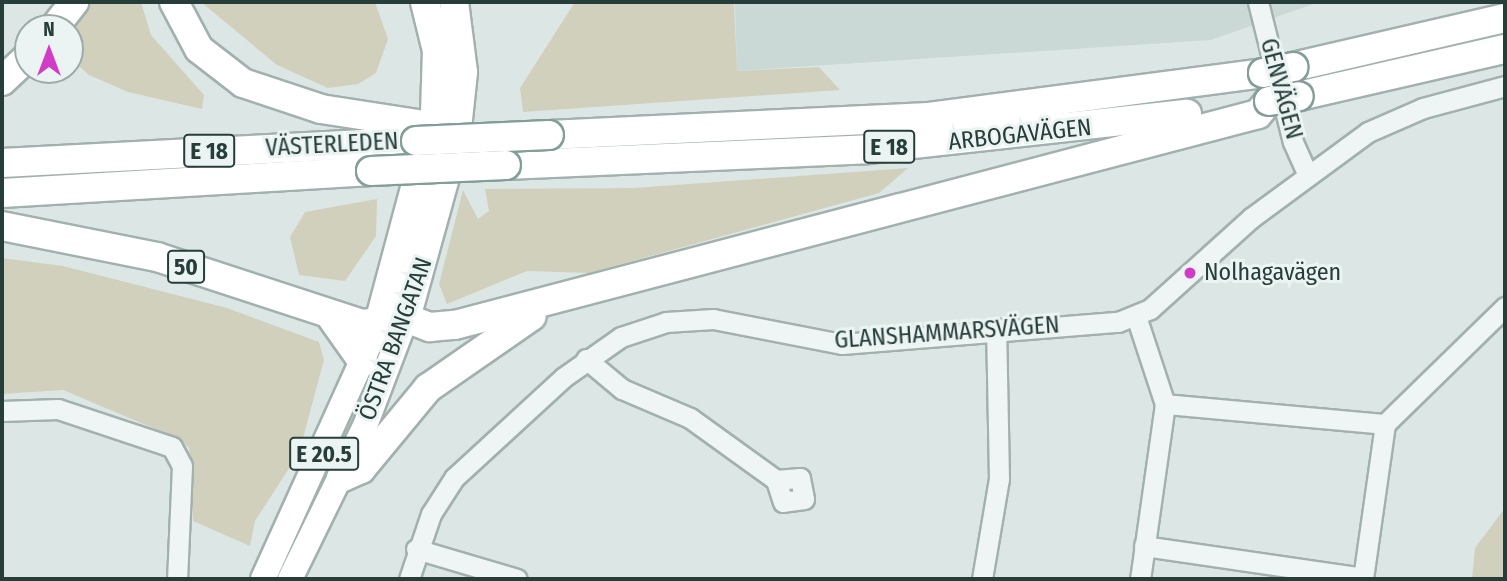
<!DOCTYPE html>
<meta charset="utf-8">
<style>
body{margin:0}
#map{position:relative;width:1507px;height:581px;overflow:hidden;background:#dce7e5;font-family:"Fira Sans Condensed",sans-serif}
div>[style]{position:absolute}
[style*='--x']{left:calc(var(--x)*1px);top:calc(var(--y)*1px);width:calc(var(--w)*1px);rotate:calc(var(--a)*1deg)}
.built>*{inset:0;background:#cad9d6}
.green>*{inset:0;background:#d1d0bd}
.roads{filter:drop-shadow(2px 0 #a2b1ae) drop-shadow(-2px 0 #a2b1ae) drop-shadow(0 2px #a2b1ae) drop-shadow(0 -2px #a2b1ae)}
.minor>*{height:19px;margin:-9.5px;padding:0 9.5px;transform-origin:9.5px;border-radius:9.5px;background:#eff5f4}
.major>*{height:24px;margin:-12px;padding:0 12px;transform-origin:12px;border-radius:12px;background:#fff}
.highway>*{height:28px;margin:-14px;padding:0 14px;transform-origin:14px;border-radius:14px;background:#fff}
.bridges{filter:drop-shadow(2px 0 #839e99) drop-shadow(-2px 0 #839e99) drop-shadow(0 2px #839e99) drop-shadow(0 -2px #839e99)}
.highway-bridge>*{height:28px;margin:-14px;padding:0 14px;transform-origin:14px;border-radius:14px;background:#fff}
.dots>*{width:19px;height:19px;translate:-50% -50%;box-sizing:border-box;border:4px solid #ebf4f3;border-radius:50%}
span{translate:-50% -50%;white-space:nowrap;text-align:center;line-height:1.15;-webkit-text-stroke:6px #ebf4f3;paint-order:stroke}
.shield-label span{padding:2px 5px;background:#ebf4f3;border:2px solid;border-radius:5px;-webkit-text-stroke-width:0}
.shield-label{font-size:23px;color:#263d3a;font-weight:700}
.street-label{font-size:24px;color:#263d3a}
.poi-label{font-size:24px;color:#263d3a}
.left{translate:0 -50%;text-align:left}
.frame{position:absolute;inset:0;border:4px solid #263d3a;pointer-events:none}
.north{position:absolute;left:14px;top:14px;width:70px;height:70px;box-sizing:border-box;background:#ebf4f3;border:2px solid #9caba9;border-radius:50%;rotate:0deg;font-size:19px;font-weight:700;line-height:28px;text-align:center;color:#263d3a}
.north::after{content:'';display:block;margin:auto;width:24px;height:32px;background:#d13cc6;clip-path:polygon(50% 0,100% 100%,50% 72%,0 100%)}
</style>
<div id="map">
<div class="built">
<div style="clip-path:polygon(735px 2px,1319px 2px,1211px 40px,737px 71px)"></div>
</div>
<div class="green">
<div style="clip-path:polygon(88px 2px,141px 2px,151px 35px,204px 95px,202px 109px,128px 92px,89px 75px,70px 58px,66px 28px)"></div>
<div style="clip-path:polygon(201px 2px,375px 2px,388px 39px,376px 73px,358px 84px,328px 88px,277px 65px)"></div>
<div style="clip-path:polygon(575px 2px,734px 2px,737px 71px,819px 67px,840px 90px,523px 112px,520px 88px)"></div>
<div style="clip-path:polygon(908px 168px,879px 193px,589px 273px,527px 271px,447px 304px,439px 284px,463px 190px,478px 219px,489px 211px,485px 189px,634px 188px)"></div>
<div style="clip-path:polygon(377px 199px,376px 236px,345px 281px,299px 275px,290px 237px,305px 212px)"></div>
<div style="clip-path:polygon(2px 258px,63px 266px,227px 308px,319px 342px,324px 360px,299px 453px,255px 521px,250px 546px,193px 521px,189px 448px,179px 439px,63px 390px,2px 394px)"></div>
<div style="clip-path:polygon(1505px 508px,1505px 579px,1472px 579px,1475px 548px)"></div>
</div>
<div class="roads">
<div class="minor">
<div style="--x:1258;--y:2;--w:144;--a:76"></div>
<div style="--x:1293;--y:142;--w:36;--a:66"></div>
<div style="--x:1136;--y:316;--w:93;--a:71.8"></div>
<div style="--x:1165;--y:404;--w:177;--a:98.1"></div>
<div style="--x:586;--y:359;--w:47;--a:39.8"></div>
<div style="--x:622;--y:389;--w:74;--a:23.1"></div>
<div style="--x:690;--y:418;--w:106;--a:35.8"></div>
<div style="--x:776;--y:480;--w:24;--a:-5"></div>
<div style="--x:800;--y:478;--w:21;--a:79"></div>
<div style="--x:804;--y:499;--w:21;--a:172"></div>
<div style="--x:783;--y:502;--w:23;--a:-108"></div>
<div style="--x:1165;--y:404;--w:221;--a:5.2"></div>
<div style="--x:1385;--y:424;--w:157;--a:98.1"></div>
<div style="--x:2;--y:411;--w:56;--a:-2"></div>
<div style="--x:58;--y:409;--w:120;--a:18.4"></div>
<div style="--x:172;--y:447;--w:21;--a:62"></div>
<div style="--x:182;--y:466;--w:113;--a:92.5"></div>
<div style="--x:1385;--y:424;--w:168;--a:-44.3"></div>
<div style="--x:1144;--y:546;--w:221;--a:8.3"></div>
<div style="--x:416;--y:549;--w:105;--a:16.5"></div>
<div style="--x:409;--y:579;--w:69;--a:-71.3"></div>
<div style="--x:431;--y:514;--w:43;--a:-57.4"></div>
<div style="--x:454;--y:478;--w:149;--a:-42.6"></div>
<div style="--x:564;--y:377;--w:70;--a:-35.1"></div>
<div style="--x:621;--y:337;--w:47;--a:-18.4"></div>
<div style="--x:666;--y:322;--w:47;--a:-3.7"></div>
<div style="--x:713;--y:319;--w:131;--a:11"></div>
<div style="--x:842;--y:344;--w:277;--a:-4.6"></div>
<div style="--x:1118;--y:322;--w:35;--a:-22"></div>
<div style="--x:1150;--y:309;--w:136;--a:-42"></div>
<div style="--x:1251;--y:218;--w:145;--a:-36.3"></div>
<div style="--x:1368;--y:132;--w:60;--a:-23.6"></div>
<div style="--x:1423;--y:108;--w:85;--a:-15"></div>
<div style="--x:982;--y:579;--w:101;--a:-80.4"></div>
<div style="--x:999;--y:479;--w:151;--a:-91.1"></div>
</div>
<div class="major">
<div style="--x:263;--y:579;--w:278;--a:-65.6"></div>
<div style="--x:290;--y:579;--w:170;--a:-63.9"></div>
<div style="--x:365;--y:426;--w:116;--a:-69.2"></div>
</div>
<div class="highway">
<div style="--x:174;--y:2;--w:53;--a:62"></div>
<div style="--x:199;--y:49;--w:56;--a:37.7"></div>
<div style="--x:243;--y:83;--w:82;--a:18.4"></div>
<div style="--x:321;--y:109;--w:98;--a:8.8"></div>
<div style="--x:54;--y:28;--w:33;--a:-52"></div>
<div style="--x:1293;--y:67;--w:218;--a:-13"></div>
<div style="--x:2;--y:81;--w:35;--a:-43"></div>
<div style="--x:1299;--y:96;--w:211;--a:-12.9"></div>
<div style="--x:549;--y:135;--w:380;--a:-2.7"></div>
<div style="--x:929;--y:117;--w:337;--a:-7.5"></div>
<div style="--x:2;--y:163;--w:415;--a:-3"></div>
<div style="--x:506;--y:165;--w:362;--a:-2.5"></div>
<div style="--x:868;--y:149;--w:321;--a:-6.3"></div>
<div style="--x:2;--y:193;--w:370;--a:-3.4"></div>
<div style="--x:2;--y:226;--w:158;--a:11.3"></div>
<div style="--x:157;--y:257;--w:216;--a:18.1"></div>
<div style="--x:362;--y:324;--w:44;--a:-7.8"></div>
<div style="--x:406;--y:318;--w:26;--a:21"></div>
<div style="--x:430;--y:327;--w:25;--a:-5"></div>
<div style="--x:455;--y:325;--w:830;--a:-14.72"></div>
<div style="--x:1258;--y:114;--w:17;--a:-50"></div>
<div style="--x:329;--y:314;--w:59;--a:54.7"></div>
<div style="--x:406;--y:318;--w:187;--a:-74.5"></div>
<div style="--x:456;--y:138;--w:66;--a:-83.9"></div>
<div style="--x:463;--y:72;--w:71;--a:-97.3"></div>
<div style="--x:378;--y:326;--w:220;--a:-75"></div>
<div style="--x:435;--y:113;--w:62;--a:-88.2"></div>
<div style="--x:437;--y:51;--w:50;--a:-103.8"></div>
<div style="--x:341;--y:478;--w:22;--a:-24"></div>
<div style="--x:361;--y:469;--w:105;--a:-50.4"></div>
<div style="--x:428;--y:388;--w:126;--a:-34.7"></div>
</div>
</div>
<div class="bridges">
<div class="highway-bridge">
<div style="--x:1263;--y:73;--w:31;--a:-11"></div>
<div style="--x:1269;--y:101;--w:30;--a:-9"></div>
<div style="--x:416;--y:141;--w:133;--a:-2.6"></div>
<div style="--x:371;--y:171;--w:135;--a:-2.5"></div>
</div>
</div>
<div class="dots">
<div style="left:1190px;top:273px;background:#d13cc6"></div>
</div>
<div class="shield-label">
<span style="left:889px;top:147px">E 18</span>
<span style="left:209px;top:151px">E 18</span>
<span style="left:186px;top:267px">50</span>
<span style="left:324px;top:454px">E 20.5</span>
</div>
<div class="street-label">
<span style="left:1281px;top:89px;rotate:75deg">GENVÄGEN</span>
<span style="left:1020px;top:135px;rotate:-6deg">ARBOGAVÄGEN</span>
<span style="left:332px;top:145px;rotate:-3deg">VÄSTERLEDEN</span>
<span style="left:947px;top:333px;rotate:-4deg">GLANSHAMMARSVÄGEN</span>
<span style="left:396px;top:339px;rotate:-70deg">ÖSTRA BANGATAN</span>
</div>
<div class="poi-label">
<span class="left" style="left:1204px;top:273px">Nolhagavägen</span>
</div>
<div class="frame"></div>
<div class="north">N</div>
</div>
